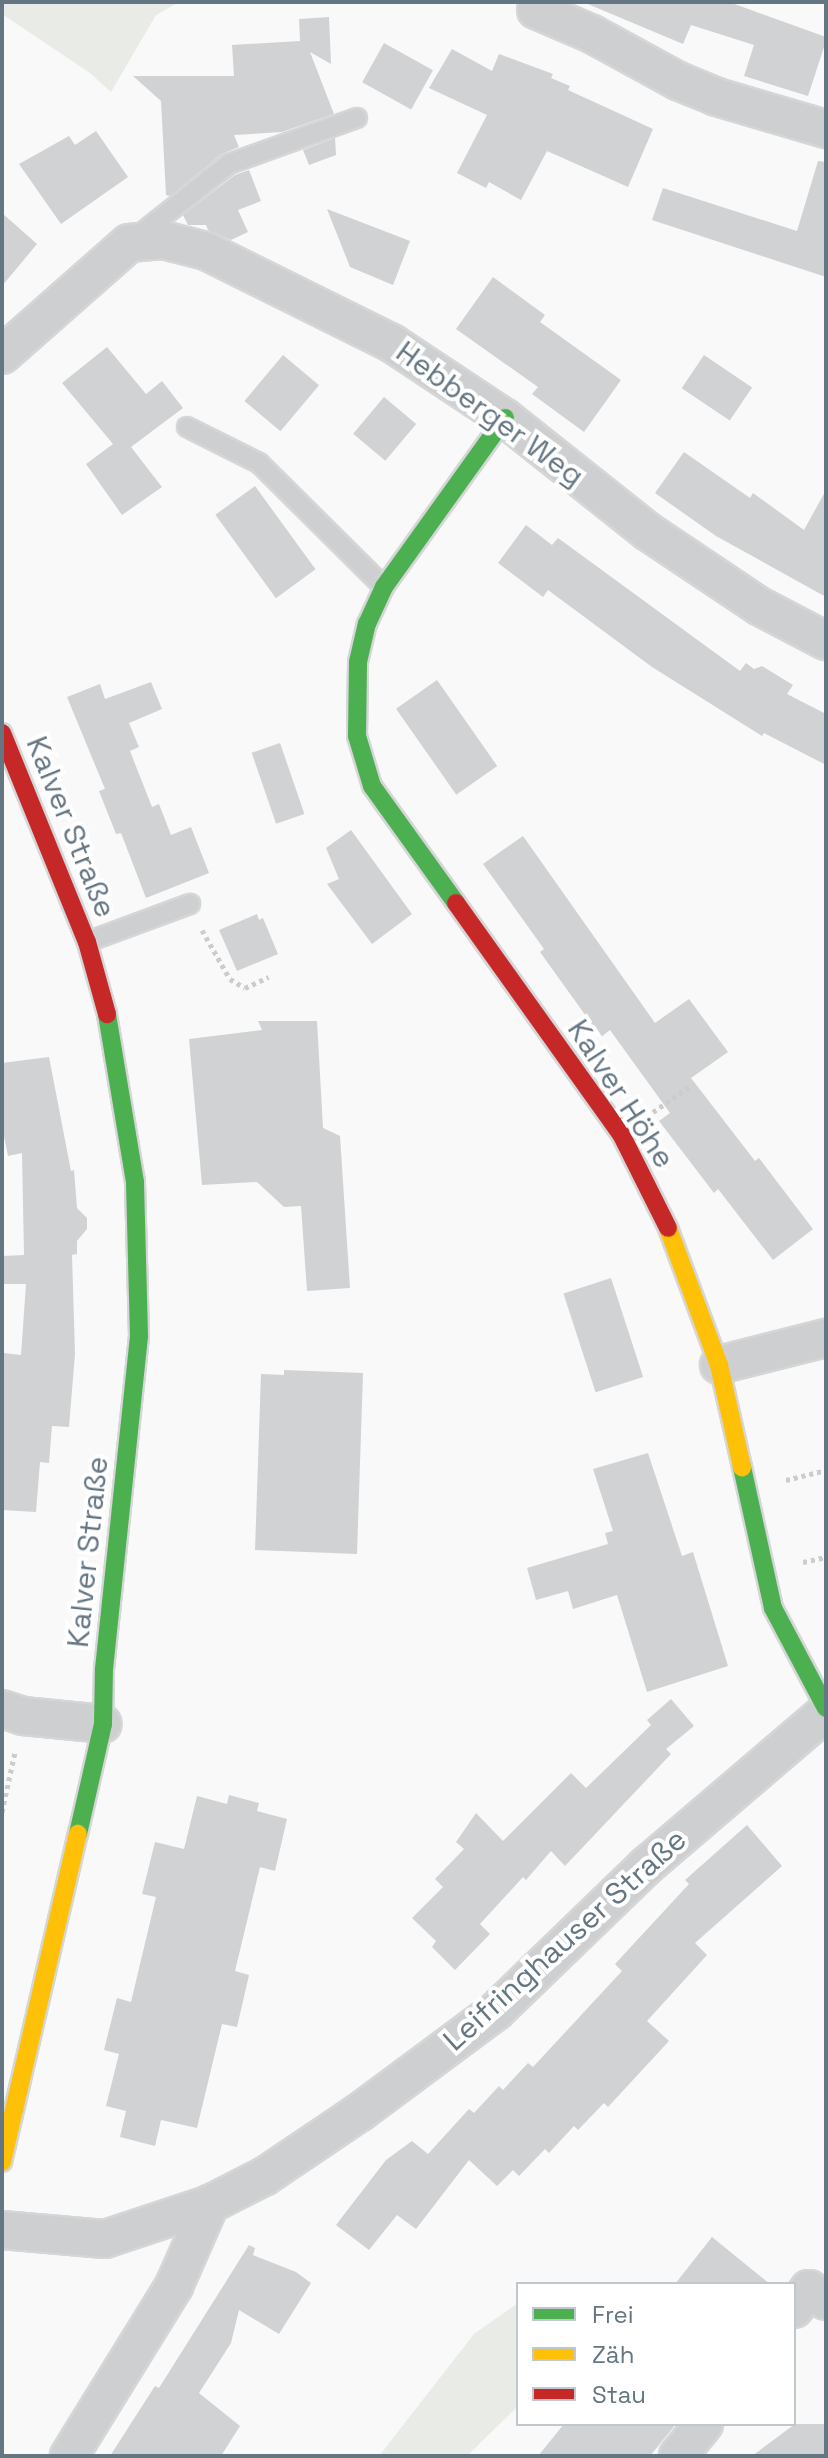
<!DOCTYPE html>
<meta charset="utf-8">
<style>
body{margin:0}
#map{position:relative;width:828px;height:2458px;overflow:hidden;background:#f9f9f9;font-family:"Space Grotesk",sans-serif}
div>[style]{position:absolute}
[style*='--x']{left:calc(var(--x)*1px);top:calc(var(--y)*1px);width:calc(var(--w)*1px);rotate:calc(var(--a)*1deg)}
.green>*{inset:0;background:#e8ebe6}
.building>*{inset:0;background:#d0d2d3;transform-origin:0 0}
.path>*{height:5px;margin-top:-2.5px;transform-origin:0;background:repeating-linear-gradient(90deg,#cbcccd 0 4px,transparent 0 8px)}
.roads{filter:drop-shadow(2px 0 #d5d6d7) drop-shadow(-2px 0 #d5d6d7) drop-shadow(0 2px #d5d6d7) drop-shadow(0 -2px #d5d6d7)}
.lane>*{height:18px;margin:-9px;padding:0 9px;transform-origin:9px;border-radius:9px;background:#cecfd0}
.street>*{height:36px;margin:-18px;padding:0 18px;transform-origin:18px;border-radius:18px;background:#cecfd0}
.fast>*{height:18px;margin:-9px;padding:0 9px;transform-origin:9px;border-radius:9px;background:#4caf50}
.slow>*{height:18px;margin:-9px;padding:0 9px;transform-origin:9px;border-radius:9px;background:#ffc107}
.jam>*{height:18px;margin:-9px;padding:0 9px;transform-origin:9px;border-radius:9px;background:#c62828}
span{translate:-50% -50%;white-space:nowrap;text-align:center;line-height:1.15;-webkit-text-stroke:8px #fff;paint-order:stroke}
.street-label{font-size:30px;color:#657683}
.frame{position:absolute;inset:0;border:4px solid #657683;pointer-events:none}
.legend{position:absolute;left:516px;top:2282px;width:280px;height:144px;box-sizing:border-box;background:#fff;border:2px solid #c1c8cd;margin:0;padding:10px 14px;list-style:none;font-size:24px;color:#657683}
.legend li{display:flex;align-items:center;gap:16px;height:40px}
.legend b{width:40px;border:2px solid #c1c8cd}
</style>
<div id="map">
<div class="green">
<div style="clip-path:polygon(2px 2px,179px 2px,156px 15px,111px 92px,90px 73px,2px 14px)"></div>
<div style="clip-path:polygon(518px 2303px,518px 2406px,467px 2456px,379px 2456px,474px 2334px)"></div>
</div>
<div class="building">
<div style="clip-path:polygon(583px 2px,729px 2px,826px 37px,826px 41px,808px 96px,744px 76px,754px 45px,691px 25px,683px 44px)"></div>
<div style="clip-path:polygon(329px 17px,331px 64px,310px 52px,334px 114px,282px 132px,234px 135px,239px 147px,222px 154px,170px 196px,166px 195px,161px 101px,133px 76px,234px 76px,232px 45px,300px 41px,299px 19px)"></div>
<div style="left:384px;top:43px;width:56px;height:45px;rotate:29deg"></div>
<div style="clip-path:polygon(452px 49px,492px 71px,499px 54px,553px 74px,551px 78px,570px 86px,568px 90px,653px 129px,628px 187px,547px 151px,521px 200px,489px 182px,486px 188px,457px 173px,487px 115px,429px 88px)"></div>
<div style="clip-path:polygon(96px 131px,128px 177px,61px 224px,19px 164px,69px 136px,75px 145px)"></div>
<div style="clip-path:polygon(335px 138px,336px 155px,309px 165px,303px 150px)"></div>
<div style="clip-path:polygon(818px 161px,826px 162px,826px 277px,652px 220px,663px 188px,797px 231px)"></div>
<div style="clip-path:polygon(249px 170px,261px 201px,238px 210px,248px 232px,231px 240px,208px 230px,206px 225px,188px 225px,183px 215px,235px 175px)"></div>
<div style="clip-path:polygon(327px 209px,410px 241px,393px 285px,350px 267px)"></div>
<div style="clip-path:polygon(2px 213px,37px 244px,2px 286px)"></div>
<div style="clip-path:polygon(493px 277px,545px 315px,540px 322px,621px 380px,584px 432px,532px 394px,538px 387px,456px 329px)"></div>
<div style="clip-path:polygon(107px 347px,146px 394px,162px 381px,183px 408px,131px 447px,162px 487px,122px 515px,86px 464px,113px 444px,62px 383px)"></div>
<div style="left:283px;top:355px;width:47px;height:60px;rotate:40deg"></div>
<div style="left:704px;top:355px;width:58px;height:40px;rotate:34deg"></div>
<div style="left:384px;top:397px;width:42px;height:48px;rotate:40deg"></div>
<div style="clip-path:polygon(684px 452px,750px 498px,753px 493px,804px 530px,826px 490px,826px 597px,716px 536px,655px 493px)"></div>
<div style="left:255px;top:486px;width:103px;height:49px;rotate:54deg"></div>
<div style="clip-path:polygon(526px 525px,552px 545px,558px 538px,740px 671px,746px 663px,754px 669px,762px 666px,793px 685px,787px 694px,826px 714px,826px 765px,764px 733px,762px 736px,652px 667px,548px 590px,543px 597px,498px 563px)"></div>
<div style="left:437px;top:680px;width:105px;height:50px;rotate:55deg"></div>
<div style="clip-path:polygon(151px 682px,162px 709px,129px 723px,139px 747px,130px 751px,152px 807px,159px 804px,171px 835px,191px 827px,209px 873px,146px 898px,121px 833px,116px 834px,99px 791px,105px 789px,67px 697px,100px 684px,105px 699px)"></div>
<div style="left:280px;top:743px;width:75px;height:30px;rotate:71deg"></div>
<div style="clip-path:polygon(351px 830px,412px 914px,372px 944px,327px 884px,339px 879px,326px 848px)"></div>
<div style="clip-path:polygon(523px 836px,655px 1023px,689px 999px,728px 1052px,691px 1078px,755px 1161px,759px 1158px,813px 1229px,773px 1260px,718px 1189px,714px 1193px,659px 1121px,670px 1113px,610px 1030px,601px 1037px,540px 952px,544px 949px,483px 864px)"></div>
<div style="clip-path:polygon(257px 914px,259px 920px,263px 918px,278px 954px,237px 971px,219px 930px)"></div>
<div style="clip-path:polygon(258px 1021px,317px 1021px,323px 1128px,340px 1136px,350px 1288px,307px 1291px,301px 1206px,284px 1207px,257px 1182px,202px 1185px,189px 1039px,262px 1030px)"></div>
<div style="clip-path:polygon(49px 1057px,71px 1171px,74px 1170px,77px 1208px,87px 1218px,87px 1229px,77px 1241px,77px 1254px,72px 1255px,75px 1354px,69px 1427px,52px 1426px,49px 1463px,40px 1462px,36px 1512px,2px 1510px,4px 1353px,21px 1355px,26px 1284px,2px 1284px,2px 1256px,24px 1255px,22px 1153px,8px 1156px,2px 1126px,2px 1063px)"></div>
<div style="left:611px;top:1278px;width:104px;height:50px;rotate:72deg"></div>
<div style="clip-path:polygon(284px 1370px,363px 1373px,357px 1554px,255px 1550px,261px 1374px,284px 1375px)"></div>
<div style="clip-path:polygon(648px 1453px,682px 1556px,693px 1552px,728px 1666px,647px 1692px,617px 1595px,573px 1609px,568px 1591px,536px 1600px,527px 1568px,608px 1544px,605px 1533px,613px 1531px,593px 1469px)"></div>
<div style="clip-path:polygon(671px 1699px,694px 1726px,666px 1749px,671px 1754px,565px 1866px,551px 1851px,526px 1880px,523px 1877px,480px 1924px,490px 1934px,455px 1970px,432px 1947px,436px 1941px,412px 1918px,443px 1887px,435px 1879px,464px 1849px,456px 1842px,476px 1813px,503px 1841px,571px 1773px,586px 1788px,651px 1725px,647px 1720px)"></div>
<div style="clip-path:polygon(229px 1795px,259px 1803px,257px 1811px,287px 1819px,275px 1871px,260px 1867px,235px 1971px,249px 1975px,237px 2027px,222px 2024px,197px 2128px,161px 2120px,155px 2146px,120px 2137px,126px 2111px,106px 2106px,119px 2054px,104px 2050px,117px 1998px,131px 2002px,156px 1897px,142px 1894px,155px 1842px,184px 1849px,197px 1796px,227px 1804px)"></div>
<div style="clip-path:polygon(747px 1825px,782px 1866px,695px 1943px,707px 1955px,647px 2021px,669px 2041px,608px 2107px,604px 2103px,578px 2130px,574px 2126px,549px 2153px,545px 2149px,519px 2176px,513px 2170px,497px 2186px,469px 2160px,416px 2229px,397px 2215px,369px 2250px,336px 2225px,386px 2160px,412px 2141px,428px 2154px,469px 2109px,474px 2113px,499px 2086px,503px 2090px,528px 2063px,533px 2067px,622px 1971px,615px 1964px,689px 1884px,685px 1880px)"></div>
<div style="clip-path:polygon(712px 2237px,770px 2284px,675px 2284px)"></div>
<div style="clip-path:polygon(249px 2245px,255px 2248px,253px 2255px,296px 2272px,311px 2283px,279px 2334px,239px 2310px,231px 2343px,199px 2393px,240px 2426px,221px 2456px,110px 2456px,155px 2386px,159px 2388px)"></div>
<div style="clip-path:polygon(564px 2424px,676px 2424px,650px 2456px,538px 2456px)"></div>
<div style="clip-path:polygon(795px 2424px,826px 2424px,826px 2456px,752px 2456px)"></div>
</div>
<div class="path">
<div style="--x:202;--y:930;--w:56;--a:60.3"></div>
<div style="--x:230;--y:979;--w:17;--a:31"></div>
<div style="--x:245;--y:988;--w:26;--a:-25"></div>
<div style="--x:653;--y:1112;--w:44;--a:-34.8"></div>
<div style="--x:786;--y:1480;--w:41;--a:-14"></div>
<div style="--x:803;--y:1562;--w:24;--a:-12"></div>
<div style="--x:2;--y:1812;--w:61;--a:-77.8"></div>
</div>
<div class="roads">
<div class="lane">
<div style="--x:138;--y:236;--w:116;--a:-38.4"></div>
<div style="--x:229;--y:164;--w:136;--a:-19.8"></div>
<div style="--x:187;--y:427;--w:80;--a:26.6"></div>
<div style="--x:259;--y:463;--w:176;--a:44.8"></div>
<div style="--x:87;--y:942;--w:110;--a:-20.3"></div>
</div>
<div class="street">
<div style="--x:536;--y:10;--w:61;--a:23.2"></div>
<div style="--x:592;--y:34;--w:98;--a:28.7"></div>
<div style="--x:678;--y:81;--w:42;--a:22.3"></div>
<div style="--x:717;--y:97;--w:114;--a:16.4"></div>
<div style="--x:2;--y:355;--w:169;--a:-41.4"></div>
<div style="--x:129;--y:243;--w:34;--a:-5"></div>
<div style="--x:163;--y:240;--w:44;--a:14.3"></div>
<div style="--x:206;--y:251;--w:209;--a:26.4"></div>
<div style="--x:393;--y:344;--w:134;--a:33.5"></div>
<div style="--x:505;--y:418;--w:181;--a:38.5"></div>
<div style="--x:647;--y:531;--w:135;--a:33.8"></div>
<div style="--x:759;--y:606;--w:76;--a:27.6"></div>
<div style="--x:719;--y:1365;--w:110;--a:-14.2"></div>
<div style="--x:2;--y:1709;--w:22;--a:18"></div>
<div style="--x:23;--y:1716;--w:80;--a:5.7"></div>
<div style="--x:2;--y:2230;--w:103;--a:5"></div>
<div style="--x:105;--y:2239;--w:111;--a:-18.4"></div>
<div style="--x:210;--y:2204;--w:62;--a:-27"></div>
<div style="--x:265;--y:2176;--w:115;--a:-34"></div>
<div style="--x:360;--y:2112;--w:169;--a:-36.6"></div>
<div style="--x:496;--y:2011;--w:209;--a:-44"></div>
<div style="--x:646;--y:1866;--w:237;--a:-40.5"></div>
<div style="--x:794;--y:2309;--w:25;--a:-53"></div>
<div style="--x:809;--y:2289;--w:21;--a:35"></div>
<div style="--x:69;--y:2456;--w:200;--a:-58.3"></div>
<div style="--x:174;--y:2286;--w:90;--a:-66.3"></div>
<div style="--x:678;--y:2456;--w:41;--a:-50.9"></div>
</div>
<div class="fast">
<div style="--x:456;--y:903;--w:144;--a:-125.7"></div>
<div style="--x:372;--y:786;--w:52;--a:-106.7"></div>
<div style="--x:357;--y:736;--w:74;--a:-89.2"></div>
<div style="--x:358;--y:662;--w:39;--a:-77"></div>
<div style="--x:367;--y:624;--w:41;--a:-65.3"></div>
<div style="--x:384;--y:587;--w:208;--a:-54.4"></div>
<div style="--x:742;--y:1467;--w:144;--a:77.6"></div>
<div style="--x:773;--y:1608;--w:113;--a:62.1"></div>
<div style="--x:78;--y:1834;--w:113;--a:-77.2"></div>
<div style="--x:103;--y:1724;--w:55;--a:-89"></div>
<div style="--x:104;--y:1669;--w:335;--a:-84"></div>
<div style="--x:139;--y:1336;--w:154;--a:-91.5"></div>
<div style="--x:135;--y:1182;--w:170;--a:-99.5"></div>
</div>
<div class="slow">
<div style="--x:668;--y:1228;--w:146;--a:69.6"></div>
<div style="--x:719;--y:1365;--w:105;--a:77.3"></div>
<div style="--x:2;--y:2162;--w:337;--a:-77"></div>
</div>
<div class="jam">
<div style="--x:2;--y:733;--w:226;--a:67.9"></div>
<div style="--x:87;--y:942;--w:75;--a:74.5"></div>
<div style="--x:456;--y:903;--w:284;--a:54.5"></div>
<div style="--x:621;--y:1134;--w:105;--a:63.4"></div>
</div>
</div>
<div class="street-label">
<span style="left:490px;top:414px;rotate:36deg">Hebberger Weg</span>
<span style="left:71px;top:827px;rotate:68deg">Kalver Straße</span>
<span style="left:621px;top:1094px;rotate:57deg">Kalver Höhe</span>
<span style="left:88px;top:1552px;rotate:-84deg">Kalver Straße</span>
<span style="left:565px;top:1940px;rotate:-42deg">Leifringhauser Straße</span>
</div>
<div class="frame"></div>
<ul class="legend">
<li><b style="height:10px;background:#4caf50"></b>Frei</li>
<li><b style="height:10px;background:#ffc107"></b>Zäh</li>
<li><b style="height:10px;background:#c62828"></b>Stau</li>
</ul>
</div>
